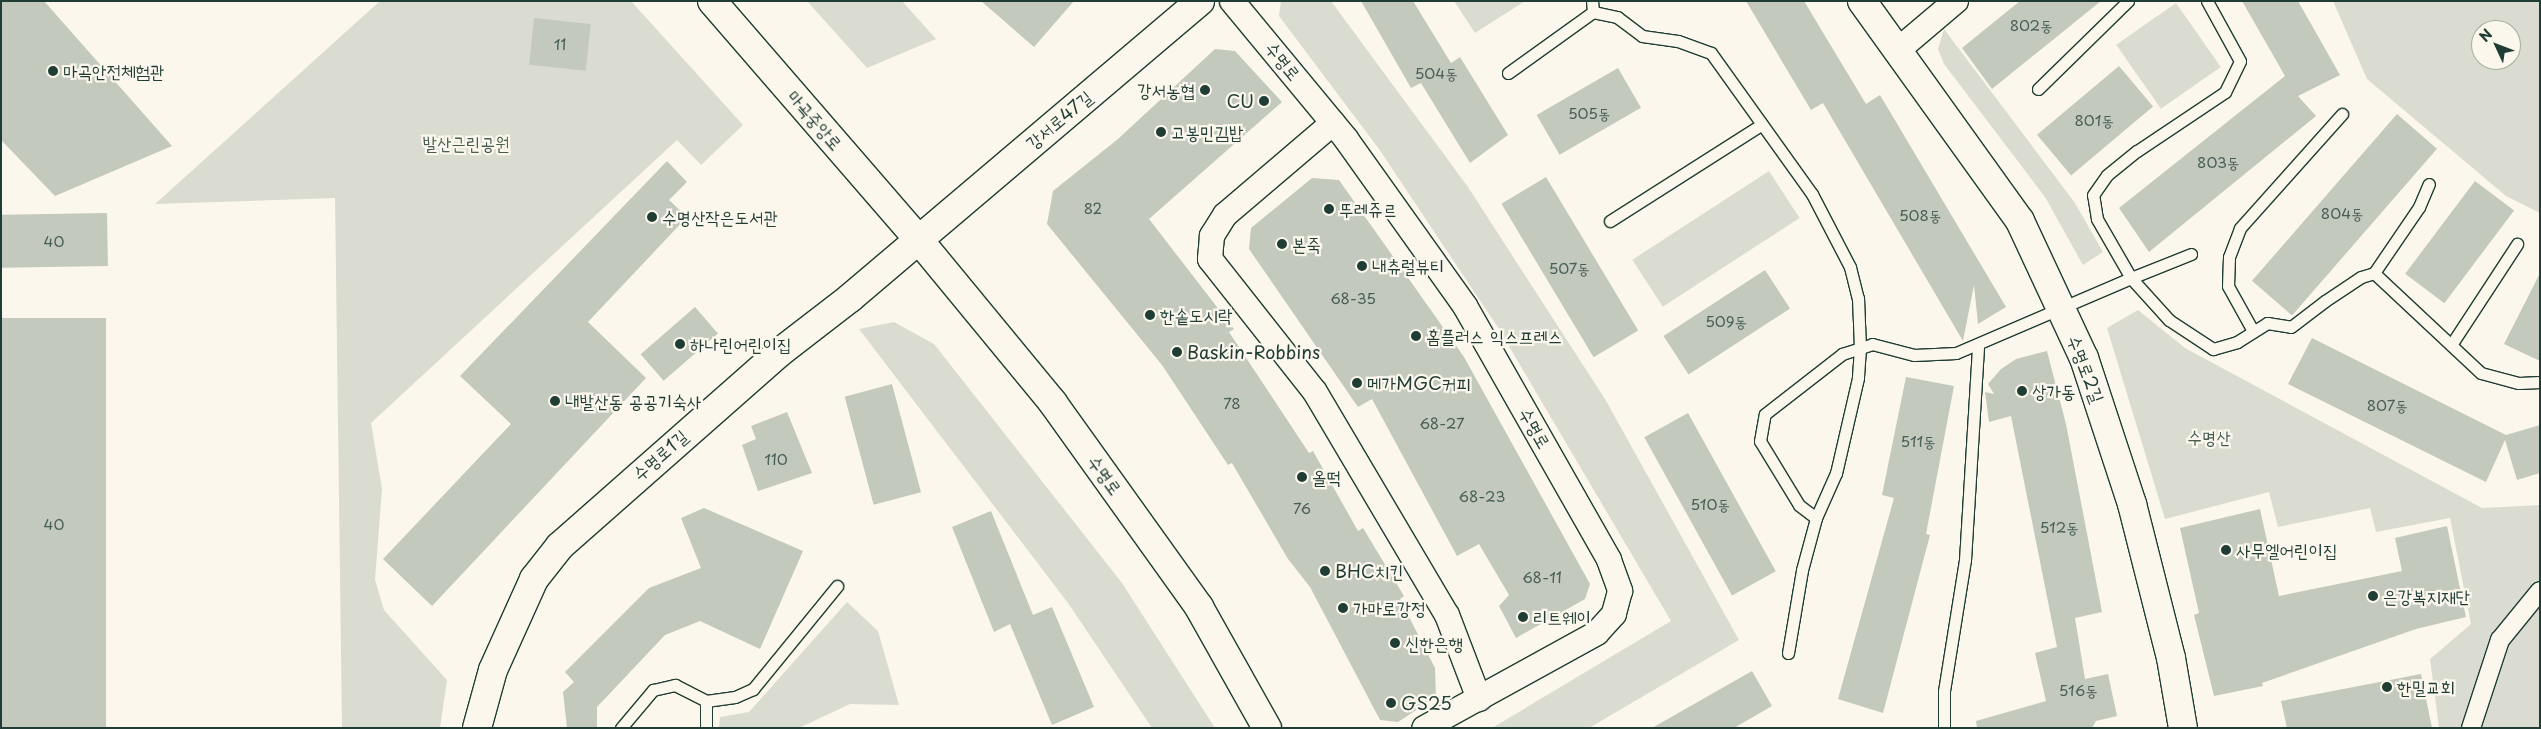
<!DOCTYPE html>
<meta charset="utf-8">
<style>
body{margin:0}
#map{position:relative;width:2541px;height:729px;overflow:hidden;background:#fbf7ec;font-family:"Playpen Sans","Poor Story",sans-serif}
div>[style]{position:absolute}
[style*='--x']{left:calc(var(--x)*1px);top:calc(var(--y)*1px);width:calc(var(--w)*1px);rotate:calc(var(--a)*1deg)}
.green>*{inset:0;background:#dbdcd1;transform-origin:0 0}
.building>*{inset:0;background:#c4c9be;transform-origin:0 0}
.roads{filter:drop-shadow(1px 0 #1f3d34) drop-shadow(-1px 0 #1f3d34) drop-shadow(0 1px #1f3d34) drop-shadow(0 -1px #1f3d34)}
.service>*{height:11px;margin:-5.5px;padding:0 5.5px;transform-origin:5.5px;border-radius:5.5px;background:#fbf7ec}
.pedestrian>*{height:18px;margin:-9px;padding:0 9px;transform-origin:9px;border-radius:9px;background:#fbf7ec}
.minor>*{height:24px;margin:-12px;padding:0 12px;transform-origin:12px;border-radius:12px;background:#fbf7ec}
.tertiary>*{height:28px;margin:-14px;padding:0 14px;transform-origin:14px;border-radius:14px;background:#fbf7ec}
.secondary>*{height:28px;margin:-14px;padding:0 14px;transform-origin:14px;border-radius:14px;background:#fbf7ec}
.dots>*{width:14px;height:14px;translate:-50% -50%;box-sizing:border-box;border:2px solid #fbf7ec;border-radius:50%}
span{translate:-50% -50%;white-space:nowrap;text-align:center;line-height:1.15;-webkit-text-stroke:4.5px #fbf7ec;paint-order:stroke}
.number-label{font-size:15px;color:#486056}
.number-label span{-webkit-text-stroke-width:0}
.street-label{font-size:18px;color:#1f3d34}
.poi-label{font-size:18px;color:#1f3d34}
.left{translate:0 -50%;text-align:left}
.right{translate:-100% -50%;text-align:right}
.park-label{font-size:18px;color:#455d53}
.frame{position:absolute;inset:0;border:2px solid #1f3d34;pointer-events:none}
.north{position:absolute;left:2471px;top:20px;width:50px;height:50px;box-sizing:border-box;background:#fbf7ec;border:1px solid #a3ada2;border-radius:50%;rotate:313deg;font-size:14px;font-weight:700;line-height:20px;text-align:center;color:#1f3d34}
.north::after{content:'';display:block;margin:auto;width:18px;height:22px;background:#1f3d34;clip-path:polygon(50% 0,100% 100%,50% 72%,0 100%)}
</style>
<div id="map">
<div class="green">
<div style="clip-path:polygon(380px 1px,631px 1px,743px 125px,701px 165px,677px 140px,371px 423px,382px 489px,375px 580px,384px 610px,447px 680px,440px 728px,342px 728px,335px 198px,155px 204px)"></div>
<div style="clip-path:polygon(807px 1px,902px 1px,936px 39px,867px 68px)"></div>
<div style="clip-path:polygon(1281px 1px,1331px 1px,1468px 187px,1605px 399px,1739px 640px,1589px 728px,1492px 728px,1671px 621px,1497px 326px,1379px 149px,1279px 16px)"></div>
<div style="clip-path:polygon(1454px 1px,1525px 1px,1475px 33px)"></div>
<div style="clip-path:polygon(evenodd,2333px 1px,2540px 1px,2540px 213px,2506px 196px,2367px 79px,2333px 1px,2481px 30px,2511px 30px,2511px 60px,2481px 60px,2481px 30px)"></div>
<div style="left:2176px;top:3px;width:78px;height:73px;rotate:55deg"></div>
<div style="clip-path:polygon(1944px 29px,2075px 203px,2103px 252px,2083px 265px,2045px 197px,1944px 64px,1938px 49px)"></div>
<div style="left:1769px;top:171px;width:56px;height:163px;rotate:57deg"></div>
<div style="clip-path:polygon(2138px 310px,2185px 348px,2482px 508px,2540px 505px,2540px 728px,2439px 728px,2430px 659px,2471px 624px,2450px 518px,2376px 532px,2370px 508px,2278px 527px,2269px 492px,2165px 519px,2107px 328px)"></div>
<div style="clip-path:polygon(894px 322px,934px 344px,1122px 583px,1215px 728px,1152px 728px,1068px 603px,859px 329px)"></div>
<div style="clip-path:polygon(847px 602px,878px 631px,899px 705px,850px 704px,799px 728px,719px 728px,720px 717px,749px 712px)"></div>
</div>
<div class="building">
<div style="clip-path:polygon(1px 1px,44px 1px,172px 146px,55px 196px,1px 140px)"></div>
<div style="clip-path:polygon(981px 1px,1074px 1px,1034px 47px)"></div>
<div style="clip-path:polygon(1361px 1px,1413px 1px,1451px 63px,1460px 57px,1508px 135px,1470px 163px,1421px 83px,1411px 88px)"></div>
<div style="clip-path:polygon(1746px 1px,1804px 1px,1866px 104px,1880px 95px,2006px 307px,1978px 324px,1974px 285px,1963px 341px,1823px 103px,1811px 110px)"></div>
<div style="clip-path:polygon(2020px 1px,2101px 1px,1992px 89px,1962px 48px)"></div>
<div style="clip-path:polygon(2242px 1px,2298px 1px,2340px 75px,2298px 96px,2316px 116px,2149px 252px,2119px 208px,2285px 76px)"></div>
<div style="left:534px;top:18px;width:57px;height:47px;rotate:6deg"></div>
<div style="clip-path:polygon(1215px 49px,1235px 51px,1282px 102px,1149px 219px,1234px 329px,1229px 332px,1309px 453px,1313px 451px,1358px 531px,1363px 528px,1404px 596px,1400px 599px,1435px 668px,1436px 697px,1398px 722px,1380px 720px,1310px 587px,1288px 559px,1232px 463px,1228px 465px,1162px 365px,1047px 224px,1053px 191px,1118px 139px)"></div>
<div style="left:2119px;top:66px;width:53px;height:107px;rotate:50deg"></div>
<div style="left:1618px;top:68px;width:46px;height:94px;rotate:60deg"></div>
<div style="left:2397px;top:114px;width:53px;height:221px;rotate:41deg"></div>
<div style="clip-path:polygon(667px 161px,687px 182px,669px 200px,687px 217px,588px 322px,646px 378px,432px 606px,383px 559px,511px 424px,460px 376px)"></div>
<div style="left:1546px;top:177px;width:179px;height:52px;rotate:59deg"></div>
<div style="clip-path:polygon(1312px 178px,1339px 180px,1464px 357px,1590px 584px,1585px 599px,1516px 638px,1499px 606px,1509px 595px,1479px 544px,1457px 556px,1372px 399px,1358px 407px,1249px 249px,1251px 228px)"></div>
<div style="left:2475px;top:181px;width:49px;height:116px;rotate:37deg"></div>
<div style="left:107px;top:213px;width:53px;height:106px;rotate:89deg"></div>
<div style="left:1765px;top:270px;width:46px;height:121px;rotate:57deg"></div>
<div style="clip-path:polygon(2540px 273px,2540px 361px,2504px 344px)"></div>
<div style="left:695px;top:307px;width:35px;height:72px;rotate:49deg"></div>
<div style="left:106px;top:318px;width:410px;height:105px;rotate:90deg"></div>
<div style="clip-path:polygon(2312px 338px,2506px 435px,2540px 425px,2540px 473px,2517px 480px,2505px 440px,2486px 482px,2288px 384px)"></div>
<div style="clip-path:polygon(2047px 351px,2066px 424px,2102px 612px,2075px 618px,2085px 679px,2108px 674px,2117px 716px,2096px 721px,2092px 728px,1977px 728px,1976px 721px,2046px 701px,2035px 653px,2057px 647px,2011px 416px,1989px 422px,1985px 392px,1994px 394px,1988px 384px,2001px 369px,2016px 359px)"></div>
<div style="clip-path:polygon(1906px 377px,1954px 386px,1926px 534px,1930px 535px,1883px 713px,1838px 699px,1894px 498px,1882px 495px)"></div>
<div style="left:892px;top:384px;width:112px;height:49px;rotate:75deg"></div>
<div style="clip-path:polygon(787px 412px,812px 473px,758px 491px,742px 445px,756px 439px,751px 426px)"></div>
<div style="left:1688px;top:413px;width:181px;height:50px;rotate:61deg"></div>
<div style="clip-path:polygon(704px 508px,803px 551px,760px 649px,700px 621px,665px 635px,597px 707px,597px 728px,567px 728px,563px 692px,574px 682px,565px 672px,649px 588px,701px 568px,681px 518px)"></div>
<div style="clip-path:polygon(2260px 509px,2279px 596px,2402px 571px,2395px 538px,2447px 526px,2466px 617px,2416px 629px,2262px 683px,2263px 686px,2214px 696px,2194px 615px,2199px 613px,2180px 528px)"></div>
<div style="clip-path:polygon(991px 511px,1033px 615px,1052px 607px,1094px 707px,1052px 725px,1010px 624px,994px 632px,952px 527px)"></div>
<div style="clip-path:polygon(1752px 671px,1772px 706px,1734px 728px,1652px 728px)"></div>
<div style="clip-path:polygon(2421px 674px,2432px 728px,2287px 728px,2281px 701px)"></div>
</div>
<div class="roads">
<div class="service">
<div style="--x:1593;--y:12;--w:25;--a:12"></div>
<div style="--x:1617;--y:17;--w:31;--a:37"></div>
<div style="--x:1642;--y:36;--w:36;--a:8"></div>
<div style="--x:1678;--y:41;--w:35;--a:20"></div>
<div style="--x:1711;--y:53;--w:173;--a:54.4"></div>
<div style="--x:1812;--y:194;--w:82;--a:62.5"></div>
<div style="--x:1850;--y:267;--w:32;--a:76"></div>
<div style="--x:1858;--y:298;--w:50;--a:87.7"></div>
<div style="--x:1860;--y:348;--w:30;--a:94"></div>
<div style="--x:1858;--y:378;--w:98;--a:103"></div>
<div style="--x:1836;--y:473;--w:49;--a:114"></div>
<div style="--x:1816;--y:518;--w:21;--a:-143"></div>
<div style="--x:1799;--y:505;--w:75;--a:-121.4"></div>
<div style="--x:1760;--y:441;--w:27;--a:-80"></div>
<div style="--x:1765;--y:414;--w:98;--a:-37.9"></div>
<div style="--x:1842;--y:354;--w:32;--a:-18"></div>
<div style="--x:1872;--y:344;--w:43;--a:14.7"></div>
<div style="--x:1914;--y:355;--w:42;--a:-2.7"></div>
<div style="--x:1956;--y:353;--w:190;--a:-23.2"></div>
<div style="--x:2131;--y:278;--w:68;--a:-120"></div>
<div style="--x:2097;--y:219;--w:24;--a:-99"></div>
<div style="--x:2093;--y:195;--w:24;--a:-55"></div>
<div style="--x:2107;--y:175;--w:38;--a:-39"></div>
<div style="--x:2137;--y:151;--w:106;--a:-33.8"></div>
<div style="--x:2225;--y:92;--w:34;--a:-64"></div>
<div style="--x:2240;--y:61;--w:68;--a:-118.8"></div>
<div style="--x:1508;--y:73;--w:105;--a:-35.7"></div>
<div style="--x:1593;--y:12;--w:11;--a:-95"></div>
<div style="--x:2038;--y:89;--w:126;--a:-44.4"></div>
<div style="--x:1610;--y:221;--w:180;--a:-32.5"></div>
<div style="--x:2191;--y:254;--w:65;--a:158.2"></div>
<div style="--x:2131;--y:278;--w:57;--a:47.9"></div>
<div style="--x:2169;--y:320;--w:53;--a:33.4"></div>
<div style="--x:2213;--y:349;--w:25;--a:-16"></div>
<div style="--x:2237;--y:342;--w:36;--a:-32"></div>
<div style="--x:2267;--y:323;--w:24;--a:9"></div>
<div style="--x:2291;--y:327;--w:43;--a:-37.4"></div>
<div style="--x:2325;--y:301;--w:43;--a:-33.7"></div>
<div style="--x:2361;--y:277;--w:14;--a:-17"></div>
<div style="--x:2374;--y:273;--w:146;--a:43.1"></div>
<div style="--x:2481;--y:373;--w:39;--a:15"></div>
<div style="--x:2519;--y:383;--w:21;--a:-3"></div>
<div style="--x:2374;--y:273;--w:80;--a:-55.7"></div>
<div style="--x:2419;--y:207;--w:25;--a:-67"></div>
<div style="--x:2253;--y:331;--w:51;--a:-119.1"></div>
<div style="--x:2228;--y:286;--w:29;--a:-88"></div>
<div style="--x:2229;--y:257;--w:31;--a:-69"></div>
<div style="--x:2240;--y:228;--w:153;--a:-48.2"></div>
<div style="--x:2451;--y:345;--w:121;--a:-56.8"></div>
<div style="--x:1788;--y:653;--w:84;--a:-80.4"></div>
<div style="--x:1802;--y:570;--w:54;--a:-74.9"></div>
<div style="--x:621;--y:728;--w:50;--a:-49.9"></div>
<div style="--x:653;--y:690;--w:23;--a:-13"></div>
<div style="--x:675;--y:685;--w:35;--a:27"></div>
<div style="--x:706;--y:701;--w:29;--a:-8"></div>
<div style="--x:735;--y:697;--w:20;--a:-24"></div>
<div style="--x:753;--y:689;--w:133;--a:-50.8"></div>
<div style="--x:706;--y:728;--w:27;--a:-90"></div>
<div style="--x:1944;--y:728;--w:37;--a:-90"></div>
<div style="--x:1944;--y:691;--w:133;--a:-80.9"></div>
<div style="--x:1965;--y:560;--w:214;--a:-86.5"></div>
</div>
<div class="pedestrian">
<div style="--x:2471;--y:728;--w:93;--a:-71.8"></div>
<div style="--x:2500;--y:640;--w:63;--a:-50.8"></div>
</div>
<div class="minor">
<div style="--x:1232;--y:1;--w:179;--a:50.4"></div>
<div style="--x:1346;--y:139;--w:205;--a:54.5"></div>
<div style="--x:1465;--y:306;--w:292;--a:60.4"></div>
<div style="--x:1609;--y:560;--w:33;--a:70"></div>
<div style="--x:1620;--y:591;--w:24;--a:105"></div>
<div style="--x:1614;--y:614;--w:25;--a:132"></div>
<div style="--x:1597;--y:633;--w:197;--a:151.2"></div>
<div style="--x:1898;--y:50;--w:76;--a:-40.2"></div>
<div style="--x:1333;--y:123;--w:142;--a:139.6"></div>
<div style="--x:1225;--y:215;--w:25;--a:122"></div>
<div style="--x:1212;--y:236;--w:23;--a:95"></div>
<div style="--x:1210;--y:259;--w:169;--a:51.7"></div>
<div style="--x:1315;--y:392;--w:259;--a:59.4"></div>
<div style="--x:1447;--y:615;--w:90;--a:69.1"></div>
</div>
<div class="tertiary">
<div style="--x:1862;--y:1;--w:271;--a:54.3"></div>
<div style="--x:2020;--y:221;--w:151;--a:65"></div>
<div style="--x:2084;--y:358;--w:154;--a:71.8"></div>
<div style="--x:2132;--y:504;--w:159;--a:75.8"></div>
<div style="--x:2171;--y:658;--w:71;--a:80.3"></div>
<div style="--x:477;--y:728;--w:60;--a:-74.6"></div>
<div style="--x:493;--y:670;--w:100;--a:-65.7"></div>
<div style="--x:534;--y:579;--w:42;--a:-51.8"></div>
<div style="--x:560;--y:546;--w:293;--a:-41.4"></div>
<div style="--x:780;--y:352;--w:88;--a:-37.6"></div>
<div style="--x:850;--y:298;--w:459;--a:-40.3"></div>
</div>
<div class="secondary">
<div style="--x:712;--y:1;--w:315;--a:49.1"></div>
<div style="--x:918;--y:239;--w:212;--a:50.5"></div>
<div style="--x:1053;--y:403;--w:251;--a:54.4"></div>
<div style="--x:1199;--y:607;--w:139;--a:60.7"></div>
</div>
</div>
<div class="dots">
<div style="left:53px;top:71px;background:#1f3d34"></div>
<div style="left:1205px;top:90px;background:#1f3d34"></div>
<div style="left:1264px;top:101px;background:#1f3d34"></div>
<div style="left:1161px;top:132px;background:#1f3d34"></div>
<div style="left:1329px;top:209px;background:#1f3d34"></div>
<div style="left:652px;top:217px;background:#1f3d34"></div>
<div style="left:1282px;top:244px;background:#1f3d34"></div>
<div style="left:1362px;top:266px;background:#1f3d34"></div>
<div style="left:1150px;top:315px;background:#1f3d34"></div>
<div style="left:1416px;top:336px;background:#1f3d34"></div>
<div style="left:680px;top:344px;background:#1f3d34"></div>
<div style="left:1177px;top:352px;background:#1f3d34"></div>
<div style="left:1357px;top:383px;background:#1f3d34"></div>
<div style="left:2022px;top:391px;background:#1f3d34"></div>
<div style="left:555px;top:401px;background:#1f3d34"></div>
<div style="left:1302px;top:477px;background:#1f3d34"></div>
<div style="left:2226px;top:550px;background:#1f3d34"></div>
<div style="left:1325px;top:571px;background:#1f3d34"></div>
<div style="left:2373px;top:596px;background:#1f3d34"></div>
<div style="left:1343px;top:608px;background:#1f3d34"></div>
<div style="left:1523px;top:617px;background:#1f3d34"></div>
<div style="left:1395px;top:643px;background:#1f3d34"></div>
<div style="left:2387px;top:687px;background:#1f3d34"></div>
<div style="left:1391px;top:703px;background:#1f3d34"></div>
</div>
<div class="number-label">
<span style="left:2031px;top:25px">802동</span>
<span style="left:560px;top:44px">11</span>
<span style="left:1436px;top:73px">504동</span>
<span style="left:1589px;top:113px">505동</span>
<span style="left:2094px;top:120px">801동</span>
<span style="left:2218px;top:162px">803동</span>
<span style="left:1093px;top:208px">82</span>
<span style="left:2342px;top:213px">804동</span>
<span style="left:1920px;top:215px">508동</span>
<span style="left:54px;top:241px">40</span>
<span style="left:1569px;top:268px">507동</span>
<span style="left:1353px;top:298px">68-35</span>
<span style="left:1726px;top:321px">509동</span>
<span style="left:1232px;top:403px">78</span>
<span style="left:2387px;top:405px">807동</span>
<span style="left:1442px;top:423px">68-27</span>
<span style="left:1918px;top:441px">511동</span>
<span style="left:776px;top:459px">110</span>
<span style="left:1482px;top:496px">68-23</span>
<span style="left:1710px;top:504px">510동</span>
<span style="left:1302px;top:508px">76</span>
<span style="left:54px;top:524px">40</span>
<span style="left:2059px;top:527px">512동</span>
<span style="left:1542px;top:577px">68-11</span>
<span style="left:2078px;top:690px">516동</span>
</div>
<div class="street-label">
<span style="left:1283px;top:61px;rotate:51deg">수명로</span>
<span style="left:815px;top:120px;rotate:49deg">마곡중앙로</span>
<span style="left:1059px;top:120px;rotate:-40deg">강서로47길</span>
<span style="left:2086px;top:369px;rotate:69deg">수명로2길</span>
<span style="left:1535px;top:428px;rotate:60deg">수명로</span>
<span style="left:660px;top:455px;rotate:-41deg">수명로1길</span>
<span style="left:1105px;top:475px;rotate:54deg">수명로</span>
</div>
<div class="poi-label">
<span class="left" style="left:63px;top:71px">마곡안전체험관</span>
<span class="right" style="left:1195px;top:90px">강서농협</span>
<span class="right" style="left:1254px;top:101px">CU</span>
<span class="left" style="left:1171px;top:132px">고봉민김밥</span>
<span class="left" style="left:1339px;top:209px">뚜레쥬르</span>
<span class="left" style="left:662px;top:217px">수명산작은도서관</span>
<span class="left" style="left:1292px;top:244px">본죽</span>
<span class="left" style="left:1372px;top:266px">내츄럴뷰티</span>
<span class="left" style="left:1160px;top:315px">한솥도시락</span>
<span class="left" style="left:1426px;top:336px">홈플러스 익스프레스</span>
<span class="left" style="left:690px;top:344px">하나린어린이집</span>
<span class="left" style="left:1187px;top:352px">Baskin-Robbins</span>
<span class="left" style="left:1367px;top:383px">메가MGC커피</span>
<span class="left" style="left:2032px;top:391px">상가동</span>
<span class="left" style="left:565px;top:401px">내발산동 공공기숙사</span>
<span class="left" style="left:1312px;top:477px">올떡</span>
<span class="left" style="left:2236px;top:550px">사무엘어린이집</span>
<span class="left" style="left:1335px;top:571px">BHC치킨</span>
<span class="left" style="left:2383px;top:596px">은강복지재단</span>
<span class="left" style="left:1353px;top:608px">가마로강정</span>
<span class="left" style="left:1533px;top:617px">리트웨이</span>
<span class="left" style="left:1405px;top:643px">신한은행</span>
<span class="left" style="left:2397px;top:687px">한밀교회</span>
<span class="left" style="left:1401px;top:703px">GS25</span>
</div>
<div class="park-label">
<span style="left:466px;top:143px">발산근린공원</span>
<span style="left:2209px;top:437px">수명산</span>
</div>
<div class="frame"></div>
<div class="north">N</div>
</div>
